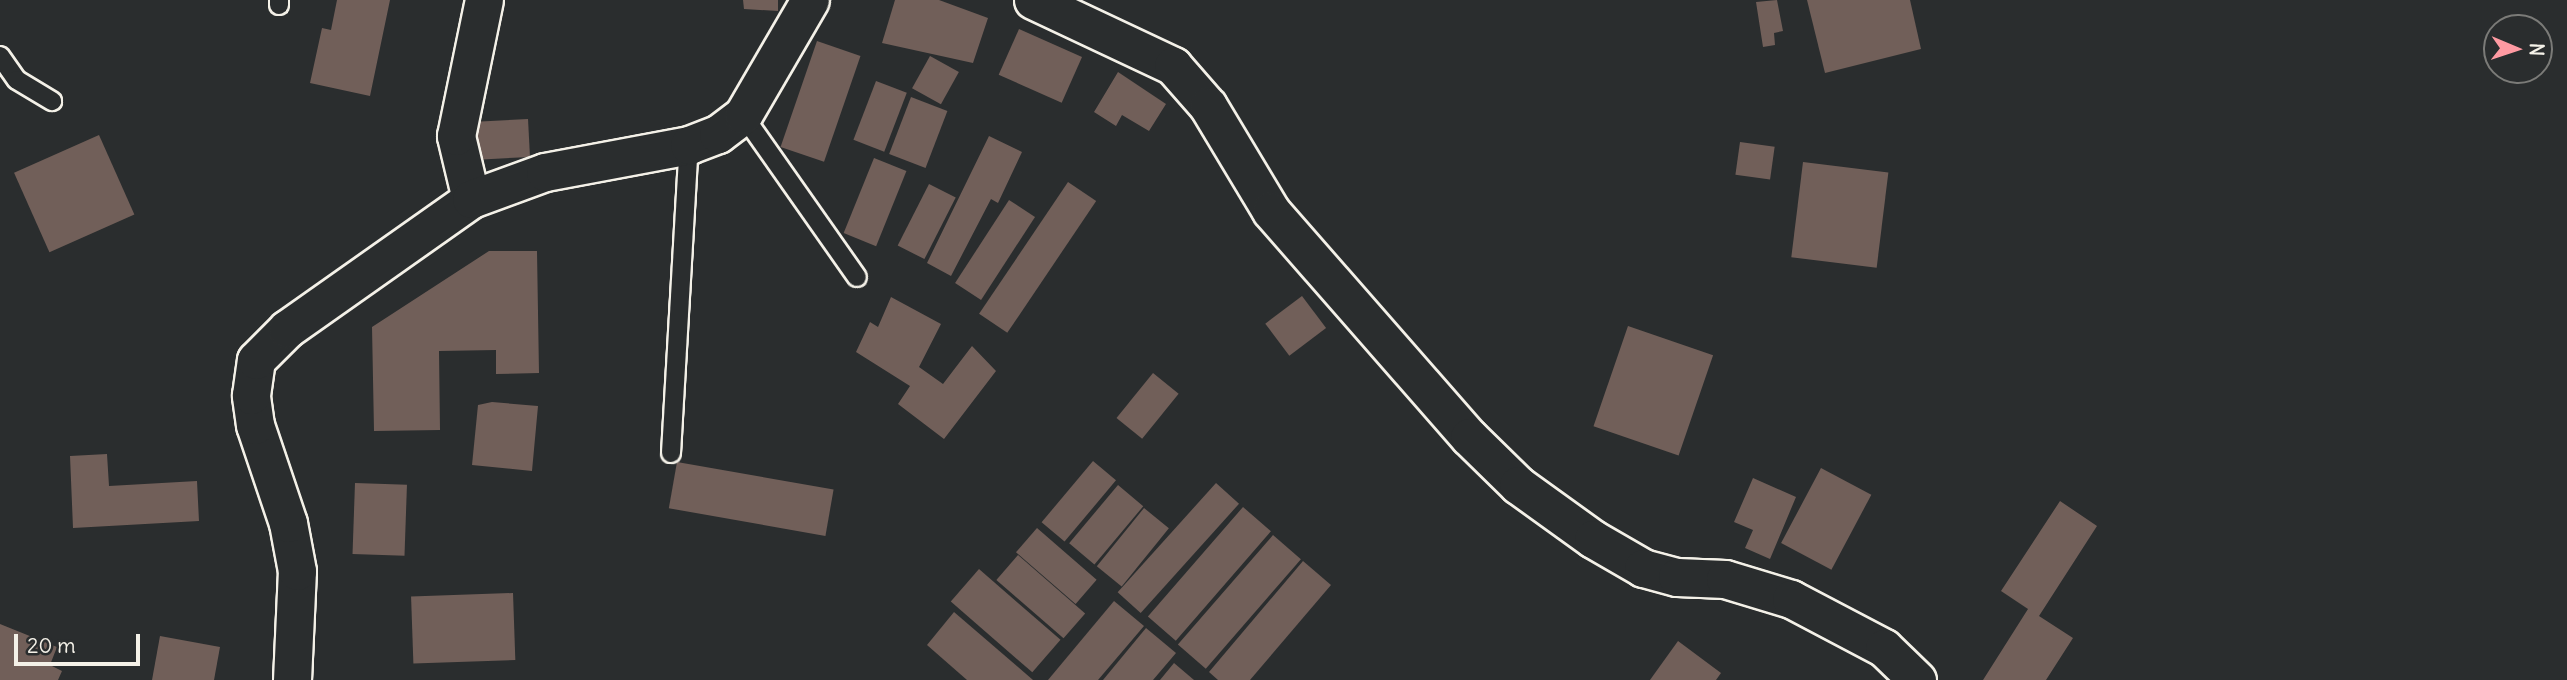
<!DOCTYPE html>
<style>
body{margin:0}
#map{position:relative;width:2567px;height:680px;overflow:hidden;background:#2a2d2e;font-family:Delius,sans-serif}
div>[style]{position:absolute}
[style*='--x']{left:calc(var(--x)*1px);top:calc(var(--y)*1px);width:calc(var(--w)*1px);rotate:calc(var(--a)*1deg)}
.building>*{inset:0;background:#715f59;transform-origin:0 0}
.roads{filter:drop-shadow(2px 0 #f4f1e8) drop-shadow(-2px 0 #f4f1e8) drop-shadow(0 2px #f4f1e8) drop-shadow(0 -2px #f4f1e8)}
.lane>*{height:18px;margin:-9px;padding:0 9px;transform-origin:9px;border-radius:9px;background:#2a2d2e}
.street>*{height:37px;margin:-18.5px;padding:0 18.5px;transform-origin:18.5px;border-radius:18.5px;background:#2a2d2e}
span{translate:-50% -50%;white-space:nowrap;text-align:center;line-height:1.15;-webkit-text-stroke:5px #2a2d2e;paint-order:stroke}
.north{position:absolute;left:2483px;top:14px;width:70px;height:70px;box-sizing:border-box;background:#2a2d2e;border:2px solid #7b7b78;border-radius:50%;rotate:92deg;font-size:19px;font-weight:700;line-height:28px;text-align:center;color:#f4f1e8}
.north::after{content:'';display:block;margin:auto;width:24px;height:32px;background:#ff9aa2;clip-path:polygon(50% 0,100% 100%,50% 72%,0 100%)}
.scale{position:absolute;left:14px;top:634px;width:126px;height:32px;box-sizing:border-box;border:4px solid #f4f1e8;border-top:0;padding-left:9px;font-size:21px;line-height:24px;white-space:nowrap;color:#f4f1e8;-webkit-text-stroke:5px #2a2d2e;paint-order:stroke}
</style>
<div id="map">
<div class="building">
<div style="clip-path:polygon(337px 0,390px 0,370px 96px,310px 83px,322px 28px,331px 30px)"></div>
<div style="clip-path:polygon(743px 0,778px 0,778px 11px,744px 9px)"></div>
<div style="clip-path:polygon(895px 0,939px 0,988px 18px,973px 63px,882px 43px)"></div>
<div style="clip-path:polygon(1777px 0,1783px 31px,1774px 33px,1775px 45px,1763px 47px,1756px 2px)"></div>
<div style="clip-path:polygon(1807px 0,1910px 0,1921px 49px,1825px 73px)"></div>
<div style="left:1019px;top:29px;width:69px;height:50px;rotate:24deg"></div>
<div style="left:817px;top:41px;width:46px;height:112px;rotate:19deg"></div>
<div style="left:930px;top:56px;width:33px;height:37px;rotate:29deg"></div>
<div style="clip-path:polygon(1118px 72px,1166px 104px,1149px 131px,1122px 115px,1116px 126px,1094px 112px)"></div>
<div style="left:876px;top:81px;width:33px;height:63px;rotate:21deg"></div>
<div style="left:911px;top:97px;width:39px;height:61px;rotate:21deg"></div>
<div style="left:528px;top:119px;width:38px;height:62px;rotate:87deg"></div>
<div style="left:99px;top:135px;width:87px;height:93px;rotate:66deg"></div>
<div style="clip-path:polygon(989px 136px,1022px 152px,998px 203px,991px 199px,951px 276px,927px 263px)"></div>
<div style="left:1740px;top:142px;width:35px;height:33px;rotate:8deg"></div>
<div style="left:874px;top:158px;width:35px;height:81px;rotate:22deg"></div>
<div style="left:1803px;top:162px;width:86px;height:96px;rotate:7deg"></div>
<div style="left:1068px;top:182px;width:34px;height:159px;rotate:34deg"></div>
<div style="left:929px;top:184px;width:30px;height:69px;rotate:27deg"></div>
<div style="left:1009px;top:200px;width:31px;height:99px;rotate:33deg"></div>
<div style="clip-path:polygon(489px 251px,537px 251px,539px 373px,496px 374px,496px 350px,439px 351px,440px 430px,374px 431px,372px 327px)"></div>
<div style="left:1302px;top:296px;width:40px;height:46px;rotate:53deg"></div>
<div style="clip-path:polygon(891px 297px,941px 324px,919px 367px,943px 384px,972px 346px,996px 371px,944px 439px,898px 404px,910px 386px,856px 352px,870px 322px,878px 327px)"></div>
<div style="left:1628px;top:326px;width:90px;height:106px;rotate:19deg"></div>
<div style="left:1153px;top:373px;width:33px;height:58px;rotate:39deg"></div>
<div style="clip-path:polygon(492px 402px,538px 406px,532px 471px,472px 465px,478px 405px)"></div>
<div style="clip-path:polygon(107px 454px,109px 486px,197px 481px,199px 521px,73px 528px,70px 456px)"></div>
<div style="left:1093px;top:461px;width:30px;height:80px;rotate:40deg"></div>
<div style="left:677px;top:462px;width:159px;height:47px;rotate:10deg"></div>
<div style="left:1821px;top:468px;width:57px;height:85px;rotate:28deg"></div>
<div style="clip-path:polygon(1753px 478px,1796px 497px,1770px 559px,1745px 548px,1753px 530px,1734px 522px)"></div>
<div style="left:355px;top:483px;width:52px;height:71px;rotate:2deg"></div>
<div style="left:1216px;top:483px;width:31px;height:147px;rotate:42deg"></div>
<div style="left:1118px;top:485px;width:33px;height:76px;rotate:40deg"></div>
<div style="clip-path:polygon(2060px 501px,2097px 526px,2039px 616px,2073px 638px,2046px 680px,1983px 680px,2028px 609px,2001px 591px)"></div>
<div style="left:1243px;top:507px;width:37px;height:145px;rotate:41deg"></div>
<div style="left:1144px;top:508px;width:32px;height:75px;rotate:39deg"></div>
<div style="left:1037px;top:528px;width:79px;height:32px;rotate:41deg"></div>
<div style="left:1273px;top:535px;width:37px;height:145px;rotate:41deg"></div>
<div style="left:1018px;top:555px;width:89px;height:33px;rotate:41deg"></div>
<div style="clip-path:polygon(1303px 561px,1331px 585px,1250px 680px,1218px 680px,1209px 672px)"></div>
<div style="left:979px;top:569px;width:108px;height:43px;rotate:41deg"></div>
<div style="left:513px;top:593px;width:67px;height:102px;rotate:88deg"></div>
<div style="clip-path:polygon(1114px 601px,1144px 626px,1098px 680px,1048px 680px)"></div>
<div style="clip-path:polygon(954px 612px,1033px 680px,967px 680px,927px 645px)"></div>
<div style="clip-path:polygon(0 624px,57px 647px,50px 665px,62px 671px,58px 680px,0 680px)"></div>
<div style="clip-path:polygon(1146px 628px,1176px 653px,1153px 680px,1103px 680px)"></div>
<div style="clip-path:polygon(160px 636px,220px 647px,214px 680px,152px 680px)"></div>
<div style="clip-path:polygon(1678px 641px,1721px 673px,1716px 680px,1650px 680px)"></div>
<div style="clip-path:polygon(1174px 663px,1194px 680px,1160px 680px)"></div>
</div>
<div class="roads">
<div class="lane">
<div style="--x:279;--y:5;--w:5;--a:-90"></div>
<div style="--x:0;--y:56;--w:29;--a:55"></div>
<div style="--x:17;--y:80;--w:41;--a:31"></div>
<div style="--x:743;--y:115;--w:198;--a:54.9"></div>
<div style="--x:671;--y:453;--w:309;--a:-86.7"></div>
</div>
<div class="street">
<div style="--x:1033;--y:0;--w:155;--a:25.2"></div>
<div style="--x:1173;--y:66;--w:53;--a:48.8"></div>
<div style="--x:1208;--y:106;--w:122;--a:59"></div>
<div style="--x:1271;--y:211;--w:300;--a:48.8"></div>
<div style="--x:1469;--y:437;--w:69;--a:44.4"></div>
<div style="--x:1518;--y:485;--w:92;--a:35.8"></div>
<div style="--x:1593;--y:539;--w:58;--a:30.1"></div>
<div style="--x:1643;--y:568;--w:35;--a:15"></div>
<div style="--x:1677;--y:577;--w:48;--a:2.4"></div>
<div style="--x:1725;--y:579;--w:69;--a:16.9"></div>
<div style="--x:1791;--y:599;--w:105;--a:27.8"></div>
<div style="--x:1884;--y:648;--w:46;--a:44.1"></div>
<div style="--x:471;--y:199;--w:65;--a:-103.4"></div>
<div style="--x:456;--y:136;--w:139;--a:-78.4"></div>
<div style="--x:292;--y:680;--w:109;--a:-87.4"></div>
<div style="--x:297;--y:571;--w:49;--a:-100.6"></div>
<div style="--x:288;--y:523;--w:103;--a:-108.6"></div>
<div style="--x:255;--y:425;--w:30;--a:-98"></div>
<div style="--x:251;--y:395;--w:35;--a:-82"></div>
<div style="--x:256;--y:360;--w:44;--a:-45"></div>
<div style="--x:287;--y:329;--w:225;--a:-35.2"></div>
<div style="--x:471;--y:199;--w:79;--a:-20"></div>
<div style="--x:545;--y:172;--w:147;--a:-10.6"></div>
<div style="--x:689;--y:145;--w:31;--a:-21"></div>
<div style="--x:718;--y:134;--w:31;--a:-37"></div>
<div style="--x:743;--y:115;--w:133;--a:-59.8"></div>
</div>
</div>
<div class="north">N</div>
<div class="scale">20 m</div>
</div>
